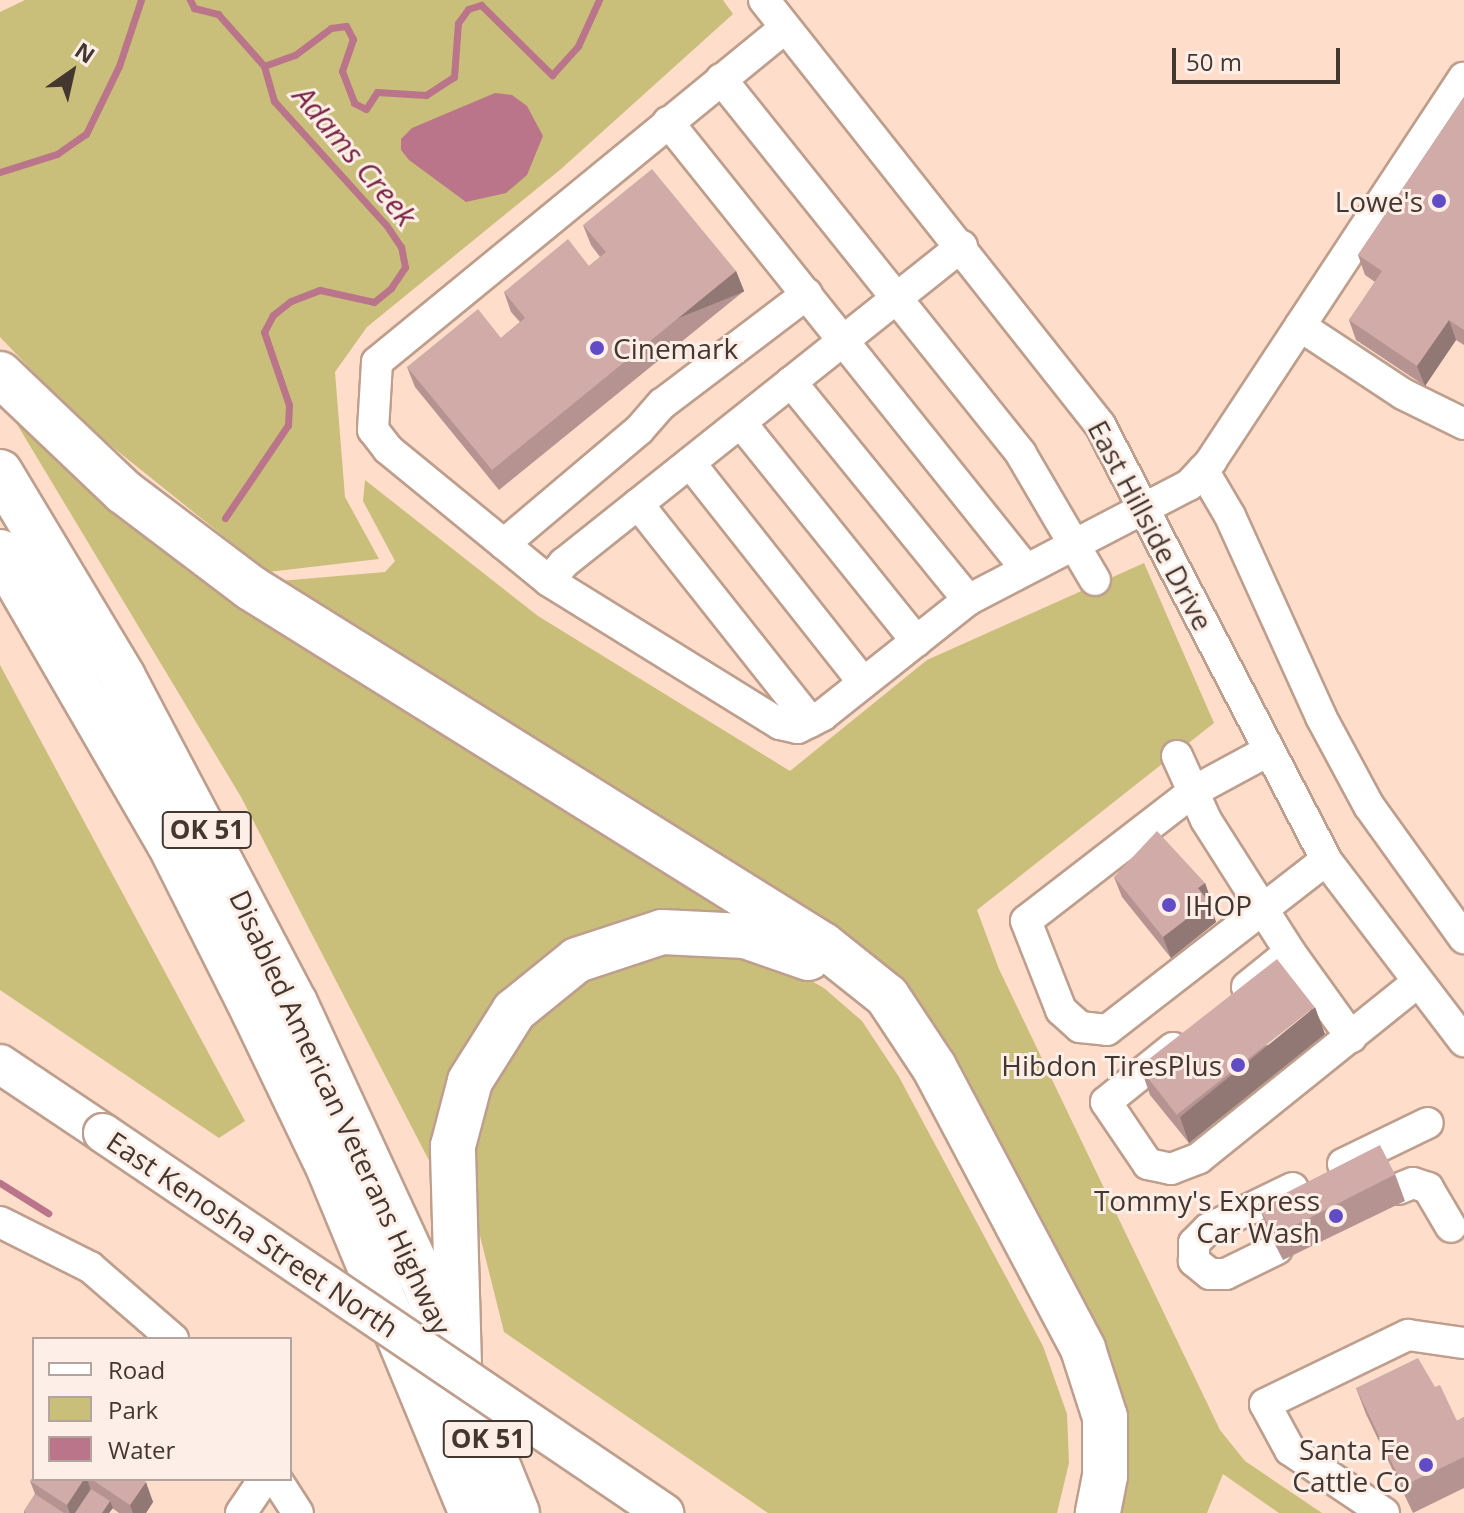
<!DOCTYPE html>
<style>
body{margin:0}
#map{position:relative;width:1464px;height:1513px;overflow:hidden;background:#ffddcb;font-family:"Open Sans",sans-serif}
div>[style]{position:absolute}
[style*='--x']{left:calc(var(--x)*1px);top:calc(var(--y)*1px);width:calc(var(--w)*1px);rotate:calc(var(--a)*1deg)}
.green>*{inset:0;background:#cabe7b}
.water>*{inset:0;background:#ba758a}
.stream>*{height:7px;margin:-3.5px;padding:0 3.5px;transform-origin:3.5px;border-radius:3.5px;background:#ba758a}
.roads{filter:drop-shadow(2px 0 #be9e8d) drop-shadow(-2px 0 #be9e8d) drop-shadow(0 2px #be9e8d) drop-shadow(0 -2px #be9e8d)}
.minor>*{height:30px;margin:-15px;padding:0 15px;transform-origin:15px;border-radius:15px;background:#fff}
.major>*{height:38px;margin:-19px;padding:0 19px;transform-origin:19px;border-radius:19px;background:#fff}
.highway>*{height:44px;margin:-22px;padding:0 22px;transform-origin:22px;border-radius:22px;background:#fff}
.bridges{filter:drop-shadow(2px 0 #be9e8d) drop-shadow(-2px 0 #be9e8d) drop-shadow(0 2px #be9e8d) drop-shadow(0 -2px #be9e8d)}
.major-bridge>*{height:38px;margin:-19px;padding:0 19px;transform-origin:19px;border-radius:19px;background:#fff}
.wall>*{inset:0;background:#b49390}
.shaded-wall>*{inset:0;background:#927875;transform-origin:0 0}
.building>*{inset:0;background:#d1aba7;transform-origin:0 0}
.dots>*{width:22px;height:22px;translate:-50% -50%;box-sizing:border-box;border:4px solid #fdefe7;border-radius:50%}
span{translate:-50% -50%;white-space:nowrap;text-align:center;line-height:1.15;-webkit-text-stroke:6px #fdefe7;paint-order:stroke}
.shield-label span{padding:2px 6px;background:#fdefe7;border:2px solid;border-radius:6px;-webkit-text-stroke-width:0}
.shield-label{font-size:26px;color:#443730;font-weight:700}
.poi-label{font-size:28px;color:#443730}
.right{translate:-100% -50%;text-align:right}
.left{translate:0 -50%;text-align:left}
.street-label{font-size:28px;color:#443730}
.water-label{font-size:30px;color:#792545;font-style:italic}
.legend{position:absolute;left:32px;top:1337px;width:260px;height:144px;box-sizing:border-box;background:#fdefe7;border:2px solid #b3a59e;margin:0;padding:10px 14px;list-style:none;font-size:24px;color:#443730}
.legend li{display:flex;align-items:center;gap:16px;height:40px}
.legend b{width:40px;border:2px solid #b3a59e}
.north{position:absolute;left:32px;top:32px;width:80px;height:80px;-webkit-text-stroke:6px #fdefe7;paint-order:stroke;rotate:34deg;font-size:22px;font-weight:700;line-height:32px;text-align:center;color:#443730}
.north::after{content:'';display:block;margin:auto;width:28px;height:36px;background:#443730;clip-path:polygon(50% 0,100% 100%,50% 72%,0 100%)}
.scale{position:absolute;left:1172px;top:48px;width:168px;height:36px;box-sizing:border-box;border:4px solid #443730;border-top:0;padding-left:10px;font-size:24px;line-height:28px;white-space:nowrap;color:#443730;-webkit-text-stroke:6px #fdefe7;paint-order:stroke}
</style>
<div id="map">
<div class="green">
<div style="clip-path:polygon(25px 0,723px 0,733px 14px,561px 169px,367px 327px,335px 372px,345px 497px,379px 559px,268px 572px,79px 420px,0 337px,0 12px)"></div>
<div style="clip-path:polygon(0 396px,93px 476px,754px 912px,576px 947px,437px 1176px,241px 797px)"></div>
<div style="clip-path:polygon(365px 480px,538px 616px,790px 771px,927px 660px,1144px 563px,1214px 723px,977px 910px,999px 969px,1220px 1430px,1245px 1461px,1322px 1513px,1279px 1513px,1223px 1474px,1207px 1513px,1120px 1513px,1104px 1348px,934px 1027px,861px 946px,279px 581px,385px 572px,395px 561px,363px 501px)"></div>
<div style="clip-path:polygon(0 665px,245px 1121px,219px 1138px,0 990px)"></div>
<div style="clip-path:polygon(692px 947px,763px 954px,824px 988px,862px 1021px,899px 1077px,1043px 1346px,1067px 1414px,1069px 1463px,1057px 1513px,768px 1513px,504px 1332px,471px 1200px,480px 1111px,516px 1032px,622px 954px)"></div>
</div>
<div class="water">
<div style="clip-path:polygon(495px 93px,512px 95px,527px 106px,543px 136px,527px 175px,506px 193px,466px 202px,409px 160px,401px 150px,401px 139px,412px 128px)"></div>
</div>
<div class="stream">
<div style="--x:190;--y:0;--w:9;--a:63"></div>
<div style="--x:194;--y:8;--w:25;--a:14"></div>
<div style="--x:218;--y:14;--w:69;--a:48.5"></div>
<div style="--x:0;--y:172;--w:60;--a:-17.5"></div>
<div style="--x:57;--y:154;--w:35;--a:-35"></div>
<div style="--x:86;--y:134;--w:76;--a:-64.1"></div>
<div style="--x:119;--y:66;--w:70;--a:-71.6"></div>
<div style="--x:225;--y:518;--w:112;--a:-55.9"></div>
<div style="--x:288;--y:425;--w:20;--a:-87"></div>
<div style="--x:289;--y:405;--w:77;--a:-108.9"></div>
<div style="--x:264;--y:332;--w:19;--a:-62"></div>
<div style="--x:273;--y:315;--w:23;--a:-38"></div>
<div style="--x:291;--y:301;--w:31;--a:-21"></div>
<div style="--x:320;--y:290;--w:55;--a:12.5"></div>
<div style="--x:374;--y:302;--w:22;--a:-39"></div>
<div style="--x:391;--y:288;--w:25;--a:-56"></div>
<div style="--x:405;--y:267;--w:20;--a:-101"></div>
<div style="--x:401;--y:247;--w:27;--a:-124"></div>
<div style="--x:386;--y:225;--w:167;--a:-132.1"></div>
<div style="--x:274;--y:101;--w:36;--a:-106"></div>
<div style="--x:264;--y:66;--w:33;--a:-20"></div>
<div style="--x:295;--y:55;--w:45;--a:-36.9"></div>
<div style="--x:331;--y:28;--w:15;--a:-8"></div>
<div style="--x:346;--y:26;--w:15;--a:62"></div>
<div style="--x:353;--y:39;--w:34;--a:109"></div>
<div style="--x:342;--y:71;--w:34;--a:69"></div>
<div style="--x:354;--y:103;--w:13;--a:27"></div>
<div style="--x:366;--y:109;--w:20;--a:-57"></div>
<div style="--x:377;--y:92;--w:49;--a:3.5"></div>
<div style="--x:426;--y:95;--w:33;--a:-33"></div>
<div style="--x:454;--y:77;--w:54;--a:-85.8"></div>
<div style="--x:458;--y:23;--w:17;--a:-54"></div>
<div style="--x:468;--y:9;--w:14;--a:-17"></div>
<div style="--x:481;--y:5;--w:100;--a:44.6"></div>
<div style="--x:552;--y:75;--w:39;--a:-48"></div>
<div style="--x:578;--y:46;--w:51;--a:-65.5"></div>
<div style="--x:0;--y:1183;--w:57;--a:32"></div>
</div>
<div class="roads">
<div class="minor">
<div style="--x:764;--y:0;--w:542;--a:51.67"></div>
<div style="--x:1100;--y:425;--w:490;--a:62.5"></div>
<div style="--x:1326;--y:860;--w:228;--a:52.7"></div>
<div style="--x:721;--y:79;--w:480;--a:51.3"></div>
<div style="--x:1021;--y:454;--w:146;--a:59.6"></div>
<div style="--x:668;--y:122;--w:571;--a:51.32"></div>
<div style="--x:962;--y:246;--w:509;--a:141.46"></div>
<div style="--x:564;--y:563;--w:23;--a:130"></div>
<div style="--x:549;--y:581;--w:272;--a:31.8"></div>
<div style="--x:780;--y:724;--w:18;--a:13"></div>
<div style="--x:798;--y:728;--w:28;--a:-27"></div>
<div style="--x:823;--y:715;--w:185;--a:-38.4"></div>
<div style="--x:968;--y:600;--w:249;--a:-27.5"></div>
<div style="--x:1189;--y:485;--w:33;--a:-47"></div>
<div style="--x:1211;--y:461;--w:459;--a:-56.6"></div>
<div style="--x:1300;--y:326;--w:123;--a:33.4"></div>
<div style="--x:1403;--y:394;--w:68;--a:26.2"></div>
<div style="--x:791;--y:382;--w:281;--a:50.9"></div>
<div style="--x:741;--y:423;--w:280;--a:51.2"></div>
<div style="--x:690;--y:463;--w:280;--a:51.7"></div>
<div style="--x:1203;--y:470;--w:53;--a:59.6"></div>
<div style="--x:1230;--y:516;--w:221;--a:65.6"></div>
<div style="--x:1321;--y:717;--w:101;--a:61.7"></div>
<div style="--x:1369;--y:806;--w:163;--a:54.3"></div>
<div style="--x:638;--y:504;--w:278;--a:51.6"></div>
<div style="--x:504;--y:544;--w:177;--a:-40.2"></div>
<div style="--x:639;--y:430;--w:35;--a:-49"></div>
<div style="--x:662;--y:404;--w:182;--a:-37.2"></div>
<div style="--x:549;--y:581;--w:208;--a:-140.7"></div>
<div style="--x:388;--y:449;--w:24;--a:-128"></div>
<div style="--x:373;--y:430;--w:68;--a:-86.6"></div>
<div style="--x:377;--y:362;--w:527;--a:-39.3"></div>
<div style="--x:1268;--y:751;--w:84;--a:151.6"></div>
<div style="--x:1194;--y:791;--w:212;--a:142.3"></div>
<div style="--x:1026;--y:921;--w:96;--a:68.5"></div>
<div style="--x:1061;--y:1010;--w:25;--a:42"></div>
<div style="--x:1080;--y:1027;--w:27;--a:6"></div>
<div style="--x:1107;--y:1030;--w:277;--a:-37.8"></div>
<div style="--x:1177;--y:756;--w:70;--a:65.6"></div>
<div style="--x:1206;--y:820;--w:156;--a:57.5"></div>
<div style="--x:1247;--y:987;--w:55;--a:-39.1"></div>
<div style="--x:1290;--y:952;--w:105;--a:54.3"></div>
<div style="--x:1173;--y:1048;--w:86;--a:141.1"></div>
<div style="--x:1106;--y:1102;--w:75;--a:55.9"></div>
<div style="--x:1148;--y:1164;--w:24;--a:12"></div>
<div style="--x:1171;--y:1169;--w:30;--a:-21"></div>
<div style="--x:1199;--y:1158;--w:280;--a:-38.8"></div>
<div style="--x:1343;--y:1164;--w:94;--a:-25.8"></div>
<div style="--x:1398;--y:1189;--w:16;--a:-22"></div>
<div style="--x:1413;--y:1183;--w:16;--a:18"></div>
<div style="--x:1428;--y:1188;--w:45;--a:59.5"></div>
<div style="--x:0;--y:1222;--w:101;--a:26.6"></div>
<div style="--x:90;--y:1267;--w:110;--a:40.9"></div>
<div style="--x:1277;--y:1249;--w:57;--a:153.9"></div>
<div style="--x:1226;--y:1274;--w:16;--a:180"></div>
<div style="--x:1210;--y:1274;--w:21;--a:-141"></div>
<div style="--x:1194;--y:1261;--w:18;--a:-90"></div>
<div style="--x:1194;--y:1243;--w:20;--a:-45"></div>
<div style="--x:1208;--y:1229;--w:94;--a:-25.8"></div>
<div style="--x:276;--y:1479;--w:40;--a:57.1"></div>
<div style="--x:241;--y:1513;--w:41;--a:-55.9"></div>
<div style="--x:1384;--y:1513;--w:113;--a:-146.2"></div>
<div style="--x:1290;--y:1450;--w:52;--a:-118.5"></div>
<div style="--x:1265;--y:1404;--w:159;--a:-25.8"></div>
<div style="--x:1408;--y:1335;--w:57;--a:8.1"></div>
</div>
<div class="major">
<div style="--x:0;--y:1064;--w:124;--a:33.8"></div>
</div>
<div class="highway">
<div style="--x:0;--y:374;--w:171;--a:43.6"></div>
<div style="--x:124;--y:492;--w:159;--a:37.1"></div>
<div style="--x:251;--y:588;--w:674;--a:31.97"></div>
<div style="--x:823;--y:945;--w:82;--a:38.6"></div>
<div style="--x:887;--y:996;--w:85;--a:56.5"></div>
<div style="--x:934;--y:1067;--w:319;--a:62.1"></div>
<div style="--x:1083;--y:1349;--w:71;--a:72.1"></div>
<div style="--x:1105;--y:1417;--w:59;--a:90"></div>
<div style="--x:1105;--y:1476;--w:38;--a:101"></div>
<div style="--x:0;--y:472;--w:239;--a:59"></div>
<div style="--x:123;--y:677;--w:369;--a:62.2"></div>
<div style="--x:295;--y:1003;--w:298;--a:65.2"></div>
<div style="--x:420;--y:1273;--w:259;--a:68"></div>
<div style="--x:0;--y:552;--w:337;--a:59.9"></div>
<div style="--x:169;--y:843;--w:187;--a:63.3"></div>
<div style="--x:253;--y:1010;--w:178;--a:64.4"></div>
<div style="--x:330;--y:1171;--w:370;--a:67.5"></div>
<div style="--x:459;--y:1366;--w:220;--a:-91.6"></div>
<div style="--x:453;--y:1146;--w:67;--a:-75.3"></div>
<div style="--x:470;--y:1081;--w:83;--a:-57.8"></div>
<div style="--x:514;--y:1011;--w:81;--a:-39"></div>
<div style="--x:577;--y:960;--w:89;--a:-18.2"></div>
<div style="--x:662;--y:932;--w:83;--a:2.8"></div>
<div style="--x:745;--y:936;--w:67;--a:19.2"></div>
</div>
</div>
<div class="bridges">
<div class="major-bridge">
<div style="--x:103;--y:1133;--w:678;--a:34.11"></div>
</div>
</div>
<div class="wall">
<div style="clip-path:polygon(1464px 97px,1464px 345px,1456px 340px,1425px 386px,1356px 340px,1349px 320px,1375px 282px,1365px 275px,1358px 255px)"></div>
<div style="clip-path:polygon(583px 225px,736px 271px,744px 291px,499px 490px,415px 387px,407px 367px,501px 338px,520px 322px,511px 312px,504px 292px,589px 266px,600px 257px,591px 245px)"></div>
<div style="clip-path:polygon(1114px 877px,1205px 883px,1212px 903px,1210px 905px,1216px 922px,1171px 958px,1122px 897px)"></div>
<div style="clip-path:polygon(1325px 1034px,1189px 1143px,1150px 1095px,1141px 1069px)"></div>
<div style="clip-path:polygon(1395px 1174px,1405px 1201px,1283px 1260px,1268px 1231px,1258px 1204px)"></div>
<div style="clip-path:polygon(1435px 1387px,1457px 1421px,1464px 1417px,1464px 1488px,1413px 1513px,1366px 1414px,1356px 1388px)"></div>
<div style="clip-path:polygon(34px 1479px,143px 1479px,153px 1502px,146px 1513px,119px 1513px,112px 1508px,109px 1513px,24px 1513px,24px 1511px,35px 1494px,30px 1481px)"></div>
</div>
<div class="shaded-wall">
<div style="left:736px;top:271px;width:22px;height:315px;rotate:68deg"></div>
<div style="clip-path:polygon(1449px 320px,1456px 340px,1425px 386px,1417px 366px)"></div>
<div style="clip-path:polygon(1205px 883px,1212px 903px,1210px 905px,1216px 922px,1171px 958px,1163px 937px,1198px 888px)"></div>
<div style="clip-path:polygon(1315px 1007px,1325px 1034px,1189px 1143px,1180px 1117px)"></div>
<div style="clip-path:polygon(84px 1479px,87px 1479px,93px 1496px,82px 1513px,70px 1513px,67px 1505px)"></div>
<div style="clip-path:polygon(146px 1482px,153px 1502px,146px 1513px,133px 1513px,130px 1505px)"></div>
<div style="clip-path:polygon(110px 1501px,113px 1508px,109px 1513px,102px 1513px)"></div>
</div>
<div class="building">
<div style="clip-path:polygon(1464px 97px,1464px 330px,1449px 320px,1417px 366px,1349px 320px,1382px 271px,1358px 255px)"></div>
<div style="clip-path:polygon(652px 169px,736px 271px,492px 470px,407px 367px,478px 309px,501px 338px,525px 318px,504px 292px,568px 239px,589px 266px,606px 252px,583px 225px)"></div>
<div style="clip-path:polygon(1157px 831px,1205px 883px,1198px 888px,1209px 902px,1163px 937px,1114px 877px)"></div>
<div style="left:1277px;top:959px;width:61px;height:175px;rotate:52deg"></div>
<div style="left:1380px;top:1145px;width:33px;height:136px;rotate:63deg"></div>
<div style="clip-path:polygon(1418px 1358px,1435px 1387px,1440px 1385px,1457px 1421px,1464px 1417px,1464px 1457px,1403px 1486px,1356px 1388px)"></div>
<div style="clip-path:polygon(34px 1475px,34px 1479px,84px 1479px,67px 1505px,30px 1481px)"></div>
<div style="clip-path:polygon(91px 1479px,143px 1479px,146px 1482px,130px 1505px)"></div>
<div style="clip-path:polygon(91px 1489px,110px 1501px,102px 1513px,75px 1513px)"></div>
<div style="clip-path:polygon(35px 1494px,64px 1513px,26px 1513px,24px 1511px)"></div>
</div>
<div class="dots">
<div style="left:1439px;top:201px;background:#624cc5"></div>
<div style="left:597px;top:348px;background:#624cc5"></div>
<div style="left:1169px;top:905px;background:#624cc5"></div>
<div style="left:1238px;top:1065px;background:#624cc5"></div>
<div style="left:1336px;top:1216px;background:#624cc5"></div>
<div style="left:1426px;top:1465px;background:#624cc5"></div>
</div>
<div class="shield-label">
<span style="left:207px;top:830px">OK 51</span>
<span style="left:488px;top:1439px">OK 51</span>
</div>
<div class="poi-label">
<span class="right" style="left:1423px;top:201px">Lowe's</span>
<span class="left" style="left:613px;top:348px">Cinemark</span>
<span class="left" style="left:1185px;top:905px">IHOP</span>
<span class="right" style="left:1222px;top:1065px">Hibdon TiresPlus</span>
<span class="right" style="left:1320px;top:1216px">Tommy's Express<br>Car Wash</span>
<span class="right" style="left:1410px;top:1465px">Santa Fe<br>Cattle Co</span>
</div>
<div class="street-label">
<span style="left:1151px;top:525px;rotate:62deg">East Hillside Drive</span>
<span style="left:341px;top:1112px;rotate:65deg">Disabled American Veterans Highway</span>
<span style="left:253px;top:1234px;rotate:34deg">East Kenosha Street North</span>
</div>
<div class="water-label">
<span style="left:355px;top:156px;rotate:50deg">Adams Creek</span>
</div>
<ul class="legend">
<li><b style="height:10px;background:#fff"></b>Road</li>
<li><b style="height:22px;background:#cabe7b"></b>Park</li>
<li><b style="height:22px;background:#ba758a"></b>Water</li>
</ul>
<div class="north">N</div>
<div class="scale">50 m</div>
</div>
